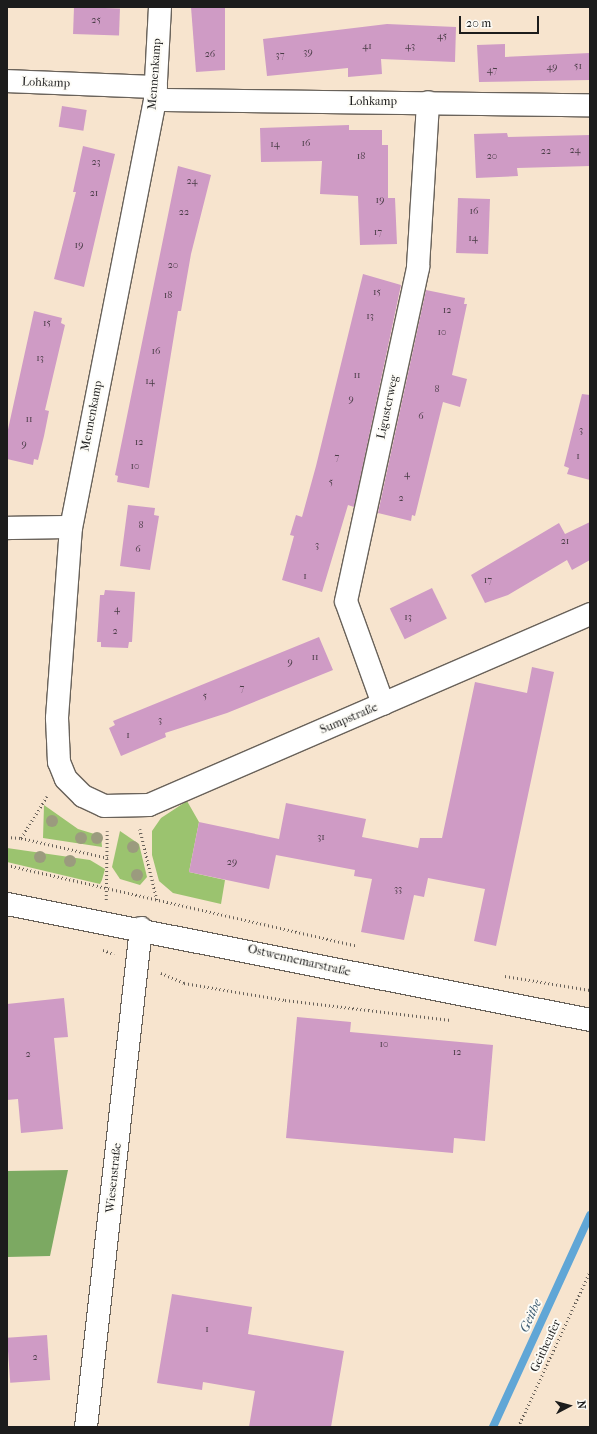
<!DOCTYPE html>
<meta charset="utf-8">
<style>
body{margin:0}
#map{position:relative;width:597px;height:1434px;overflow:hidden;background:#f7e4ce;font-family:"IM FELL French Canon",serif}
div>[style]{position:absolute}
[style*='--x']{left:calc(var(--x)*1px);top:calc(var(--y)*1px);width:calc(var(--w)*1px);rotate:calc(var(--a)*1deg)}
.green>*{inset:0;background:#9bc36f}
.forest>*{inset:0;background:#7ca962}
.stream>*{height:8px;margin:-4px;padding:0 4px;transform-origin:4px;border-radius:4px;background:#60a6d6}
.building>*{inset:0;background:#cf9bc5;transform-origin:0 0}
.path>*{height:2.5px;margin-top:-1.25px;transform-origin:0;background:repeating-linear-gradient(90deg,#69625a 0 1px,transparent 0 4px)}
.roads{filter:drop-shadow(1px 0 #69625a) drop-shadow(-1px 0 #69625a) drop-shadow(0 1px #69625a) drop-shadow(0 -1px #69625a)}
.minor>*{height:22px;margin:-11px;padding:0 11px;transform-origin:11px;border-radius:11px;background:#fff}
.tertiary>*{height:22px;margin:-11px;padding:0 11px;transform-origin:11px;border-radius:11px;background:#fff}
.trees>*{width:12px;height:12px;margin:-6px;border-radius:50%;background:#9b9b7e}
span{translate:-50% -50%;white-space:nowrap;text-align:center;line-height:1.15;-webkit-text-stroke:4px #fdfcf7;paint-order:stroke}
.number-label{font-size:10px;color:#493c46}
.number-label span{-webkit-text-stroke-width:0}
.street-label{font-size:12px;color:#1c1c1c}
.water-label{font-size:13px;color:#3b5a70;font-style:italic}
.frame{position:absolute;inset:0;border:8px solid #1c1c1c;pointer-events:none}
.north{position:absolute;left:549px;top:1386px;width:40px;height:40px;-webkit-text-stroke:3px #fdfcf7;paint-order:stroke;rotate:84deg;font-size:11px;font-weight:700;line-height:16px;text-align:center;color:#1c1c1c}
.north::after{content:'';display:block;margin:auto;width:14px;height:18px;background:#1c1c1c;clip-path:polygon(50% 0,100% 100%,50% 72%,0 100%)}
.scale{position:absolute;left:459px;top:16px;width:80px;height:18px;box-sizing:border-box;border:2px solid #1c1c1c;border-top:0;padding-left:5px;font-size:12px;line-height:14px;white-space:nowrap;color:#1c1c1c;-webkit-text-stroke:3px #fdfcf7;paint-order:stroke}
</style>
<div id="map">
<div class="green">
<div style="clip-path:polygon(187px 801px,199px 822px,189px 872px,225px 880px,221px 904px,173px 893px,159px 881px,152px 855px,152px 831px,161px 818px)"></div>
<div style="clip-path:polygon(44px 805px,78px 829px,101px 836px,102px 847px,43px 838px)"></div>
<div style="clip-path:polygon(120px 831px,139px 844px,147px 877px,140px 885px,120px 879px,112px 867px)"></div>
<div style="clip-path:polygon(7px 848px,90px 860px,105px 869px,102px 880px,100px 884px,7px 862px)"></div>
</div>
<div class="forest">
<div style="clip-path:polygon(68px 1170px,50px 1256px,7px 1257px,7px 1171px)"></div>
</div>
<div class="stream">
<div style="--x:493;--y:1427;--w:233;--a:-65.4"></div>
</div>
<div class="building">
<div style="left:74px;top:7px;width:46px;height:27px;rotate:2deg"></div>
<div style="clip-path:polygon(191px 7px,225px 7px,225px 70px,196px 72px)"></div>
<div style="clip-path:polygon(387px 24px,456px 27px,455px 62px,381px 59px,382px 74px,348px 77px,348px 68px,267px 76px,263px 39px)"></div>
<div style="clip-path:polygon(505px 44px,505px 57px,590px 53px,590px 80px,479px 82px,477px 45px)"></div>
<div style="left:62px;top:106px;width:25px;height:21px;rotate:9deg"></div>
<div style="clip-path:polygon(349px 125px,349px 130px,382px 130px,382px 145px,388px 145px,388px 198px,395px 198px,397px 244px,360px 245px,358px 196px,320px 194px,322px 161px,261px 162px,260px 128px)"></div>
<div style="clip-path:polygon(507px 133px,508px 137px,590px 135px,590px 166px,517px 168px,518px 176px,476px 178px,474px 134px)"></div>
<div style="clip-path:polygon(83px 146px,115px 154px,84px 287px,54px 279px,76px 192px,73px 192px)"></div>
<div style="clip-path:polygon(178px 166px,211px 175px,191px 254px,181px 311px,178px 311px,149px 488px,117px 482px,118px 476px,115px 475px)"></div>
<div style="left:458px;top:198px;width:32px;height:55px;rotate:2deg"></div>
<div style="clip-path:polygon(363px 274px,401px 285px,354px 507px,348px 505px,322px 592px,282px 580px,294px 536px,290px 535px,296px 515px,302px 517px,316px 466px)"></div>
<div style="clip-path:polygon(426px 290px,465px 298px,464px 304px,467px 304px,452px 375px,467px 379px,460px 407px,443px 402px,415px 516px,412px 515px,411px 521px,378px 513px)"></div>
<div style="clip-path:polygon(34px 311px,62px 318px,61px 323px,65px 325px,45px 410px,49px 411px,44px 436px,38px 460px,34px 459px,33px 465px,7px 459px,7px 434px)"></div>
<div style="clip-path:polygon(582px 394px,590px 395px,590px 480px,567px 474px,569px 468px,564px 466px)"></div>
<div style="clip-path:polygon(128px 505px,155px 508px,154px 515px,159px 516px,150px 570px,120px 566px)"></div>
<div style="clip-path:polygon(590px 522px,590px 560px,572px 570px,567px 560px,508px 595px,485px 603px,471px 575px,559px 523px,565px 534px)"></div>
<div style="left:432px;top:588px;width:34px;height:47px;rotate:64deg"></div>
<div style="clip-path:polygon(105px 590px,135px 592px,132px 642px,129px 642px,128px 648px,101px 647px,101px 642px,97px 642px,100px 595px,104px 595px)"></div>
<div style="clip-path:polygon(319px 637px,333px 670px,227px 713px,165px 733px,166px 737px,121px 756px,109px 728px,115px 725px,113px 721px)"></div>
<div style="clip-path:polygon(532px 667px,554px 672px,496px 946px,474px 941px,485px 889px,428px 878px,424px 897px,414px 895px,404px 940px,361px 932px,372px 879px,354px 876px,355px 870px,276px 855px,277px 850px,269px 889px,189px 872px,199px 822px,279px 839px,286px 803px,366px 819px,362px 837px,418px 848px,420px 838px,442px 838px,475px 682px,527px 693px)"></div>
<div style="clip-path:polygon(64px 998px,68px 1037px,54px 1038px,63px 1129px,21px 1133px,18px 1099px,7px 1100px,7px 1004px)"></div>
<div style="clip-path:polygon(297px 1017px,351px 1022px,350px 1032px,493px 1045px,485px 1141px,454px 1138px,453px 1153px,286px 1138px)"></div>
<div style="clip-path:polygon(172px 1294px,252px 1307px,248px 1334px,344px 1351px,331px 1427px,249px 1427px,255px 1391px,203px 1382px,202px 1390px,157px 1383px)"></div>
<div style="left:47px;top:1335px;width:45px;height:40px;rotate:86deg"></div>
</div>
<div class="path">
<div style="--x:140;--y:829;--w:73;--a:76.5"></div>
<div style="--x:7;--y:837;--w:14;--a:4"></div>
<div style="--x:21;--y:838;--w:49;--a:-58.2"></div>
<div style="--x:21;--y:838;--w:89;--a:12.9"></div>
<div style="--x:7;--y:865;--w:359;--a:13"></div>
<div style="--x:106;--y:900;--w:69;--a:-89.2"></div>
<div style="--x:103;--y:950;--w:12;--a:20"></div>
<div style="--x:161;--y:973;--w:25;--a:23"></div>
<div style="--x:184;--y:983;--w:102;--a:9.6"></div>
<div style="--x:285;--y:1000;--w:167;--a:6.9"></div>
<div style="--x:505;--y:976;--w:86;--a:9.4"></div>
<div style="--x:518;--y:1427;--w:172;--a:-65.2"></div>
</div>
<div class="roads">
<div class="minor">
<div style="--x:160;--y:7;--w:93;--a:93.1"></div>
<div style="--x:155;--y:100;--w:435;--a:101.1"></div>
<div style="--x:71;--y:527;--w:192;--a:94.2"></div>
<div style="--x:57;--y:718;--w:44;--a:87.4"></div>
<div style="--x:59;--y:762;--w:18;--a:68"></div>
<div style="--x:66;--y:779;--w:24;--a:45"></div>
<div style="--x:83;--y:796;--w:23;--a:25"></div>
<div style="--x:104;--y:806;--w:45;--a:-1.3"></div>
<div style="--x:149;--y:805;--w:481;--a:-23.4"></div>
<div style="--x:7;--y:81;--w:149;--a:2.3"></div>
<div style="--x:155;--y:100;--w:435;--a:0.7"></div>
<div style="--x:7;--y:528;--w:64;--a:-0.9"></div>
<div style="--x:383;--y:704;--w:109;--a:-109.8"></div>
<div style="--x:346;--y:601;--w:342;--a:-77.8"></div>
<div style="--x:418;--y:267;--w:165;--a:-86.5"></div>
<div style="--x:86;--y:1427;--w:502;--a:-83.71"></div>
</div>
<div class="tertiary">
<div style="--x:7;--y:904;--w:594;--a:11.25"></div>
</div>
</div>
<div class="trees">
<div style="left:52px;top:821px"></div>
<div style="left:81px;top:838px"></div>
<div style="left:97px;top:838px"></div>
<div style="left:133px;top:847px"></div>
<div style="left:40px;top:857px"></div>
<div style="left:70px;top:861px"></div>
<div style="left:137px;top:875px"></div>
</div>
<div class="number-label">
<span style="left:96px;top:21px">25</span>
<span style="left:442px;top:37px">45</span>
<span style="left:367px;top:47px">41</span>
<span style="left:410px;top:47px">43</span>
<span style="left:308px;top:53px">39</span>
<span style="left:210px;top:55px">26</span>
<span style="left:280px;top:56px">37</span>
<span style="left:578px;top:67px">51</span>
<span style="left:552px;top:68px">49</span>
<span style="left:492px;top:71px">47</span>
<span style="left:306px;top:144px">16</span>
<span style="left:275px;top:145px">14</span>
<span style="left:575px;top:151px">24</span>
<span style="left:546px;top:152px">22</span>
<span style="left:361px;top:157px">18</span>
<span style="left:492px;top:157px">20</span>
<span style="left:96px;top:163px">23</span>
<span style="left:192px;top:182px">24</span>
<span style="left:94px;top:194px">21</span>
<span style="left:380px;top:201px">19</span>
<span style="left:474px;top:212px">16</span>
<span style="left:184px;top:213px">22</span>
<span style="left:378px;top:233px">17</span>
<span style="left:473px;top:239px">14</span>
<span style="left:79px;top:246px">19</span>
<span style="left:173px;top:266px">20</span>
<span style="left:377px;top:293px">15</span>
<span style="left:168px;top:296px">18</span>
<span style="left:447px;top:311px">12</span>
<span style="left:370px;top:317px">13</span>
<span style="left:47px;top:324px">15</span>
<span style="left:442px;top:333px">10</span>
<span style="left:156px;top:352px">16</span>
<span style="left:40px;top:359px">13</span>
<span style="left:357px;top:376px">11</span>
<span style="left:150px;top:382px">14</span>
<span style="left:437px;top:390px">8</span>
<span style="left:351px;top:400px">9</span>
<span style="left:421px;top:417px">6</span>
<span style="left:29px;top:420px">11</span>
<span style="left:581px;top:431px">3</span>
<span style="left:139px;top:443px">12</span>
<span style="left:24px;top:445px">9</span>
<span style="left:578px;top:457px">1</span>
<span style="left:337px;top:458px">7</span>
<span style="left:135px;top:467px">10</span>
<span style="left:407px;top:475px">4</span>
<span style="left:331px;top:483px">5</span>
<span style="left:401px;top:499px">2</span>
<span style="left:141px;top:526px">8</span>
<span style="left:565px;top:542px">21</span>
<span style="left:317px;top:546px">3</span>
<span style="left:138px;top:550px">6</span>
<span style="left:305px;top:577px">1</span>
<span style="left:488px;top:581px">17</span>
<span style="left:117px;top:610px">4</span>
<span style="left:408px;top:618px">13</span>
<span style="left:115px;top:632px">2</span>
<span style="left:315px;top:658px">11</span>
<span style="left:290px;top:663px">9</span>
<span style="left:242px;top:689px">7</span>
<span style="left:205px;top:697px">5</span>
<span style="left:160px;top:721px">3</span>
<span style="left:128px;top:736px">1</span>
<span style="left:321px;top:838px">31</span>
<span style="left:232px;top:863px">29</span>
<span style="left:398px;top:890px">33</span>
<span style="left:384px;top:1045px">10</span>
<span style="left:457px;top:1053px">12</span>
<span style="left:28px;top:1055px">2</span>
<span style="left:207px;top:1330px">1</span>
<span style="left:35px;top:1358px">2</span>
</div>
<div class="street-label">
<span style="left:155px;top:74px;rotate:-86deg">Mennenkamp</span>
<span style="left:46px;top:83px;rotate:2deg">Lohkamp</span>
<span style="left:373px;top:102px">Lohkamp</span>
<span style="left:388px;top:407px;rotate:-78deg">Ligusterweg</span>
<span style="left:92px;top:416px;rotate:-79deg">Mennenkamp</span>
<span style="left:349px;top:719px;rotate:-23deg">Sumpstraße</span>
<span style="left:299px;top:961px;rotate:13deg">Ostwennemarstraße</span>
<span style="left:114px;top:1178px;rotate:-84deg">Wiesenstraße</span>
<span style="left:546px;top:1346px;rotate:-65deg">Geitheufer</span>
</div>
<div class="water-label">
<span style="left:531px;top:1316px;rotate:-65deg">Geithe</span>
</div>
<div class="frame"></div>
<div class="north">N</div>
<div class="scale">20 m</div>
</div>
